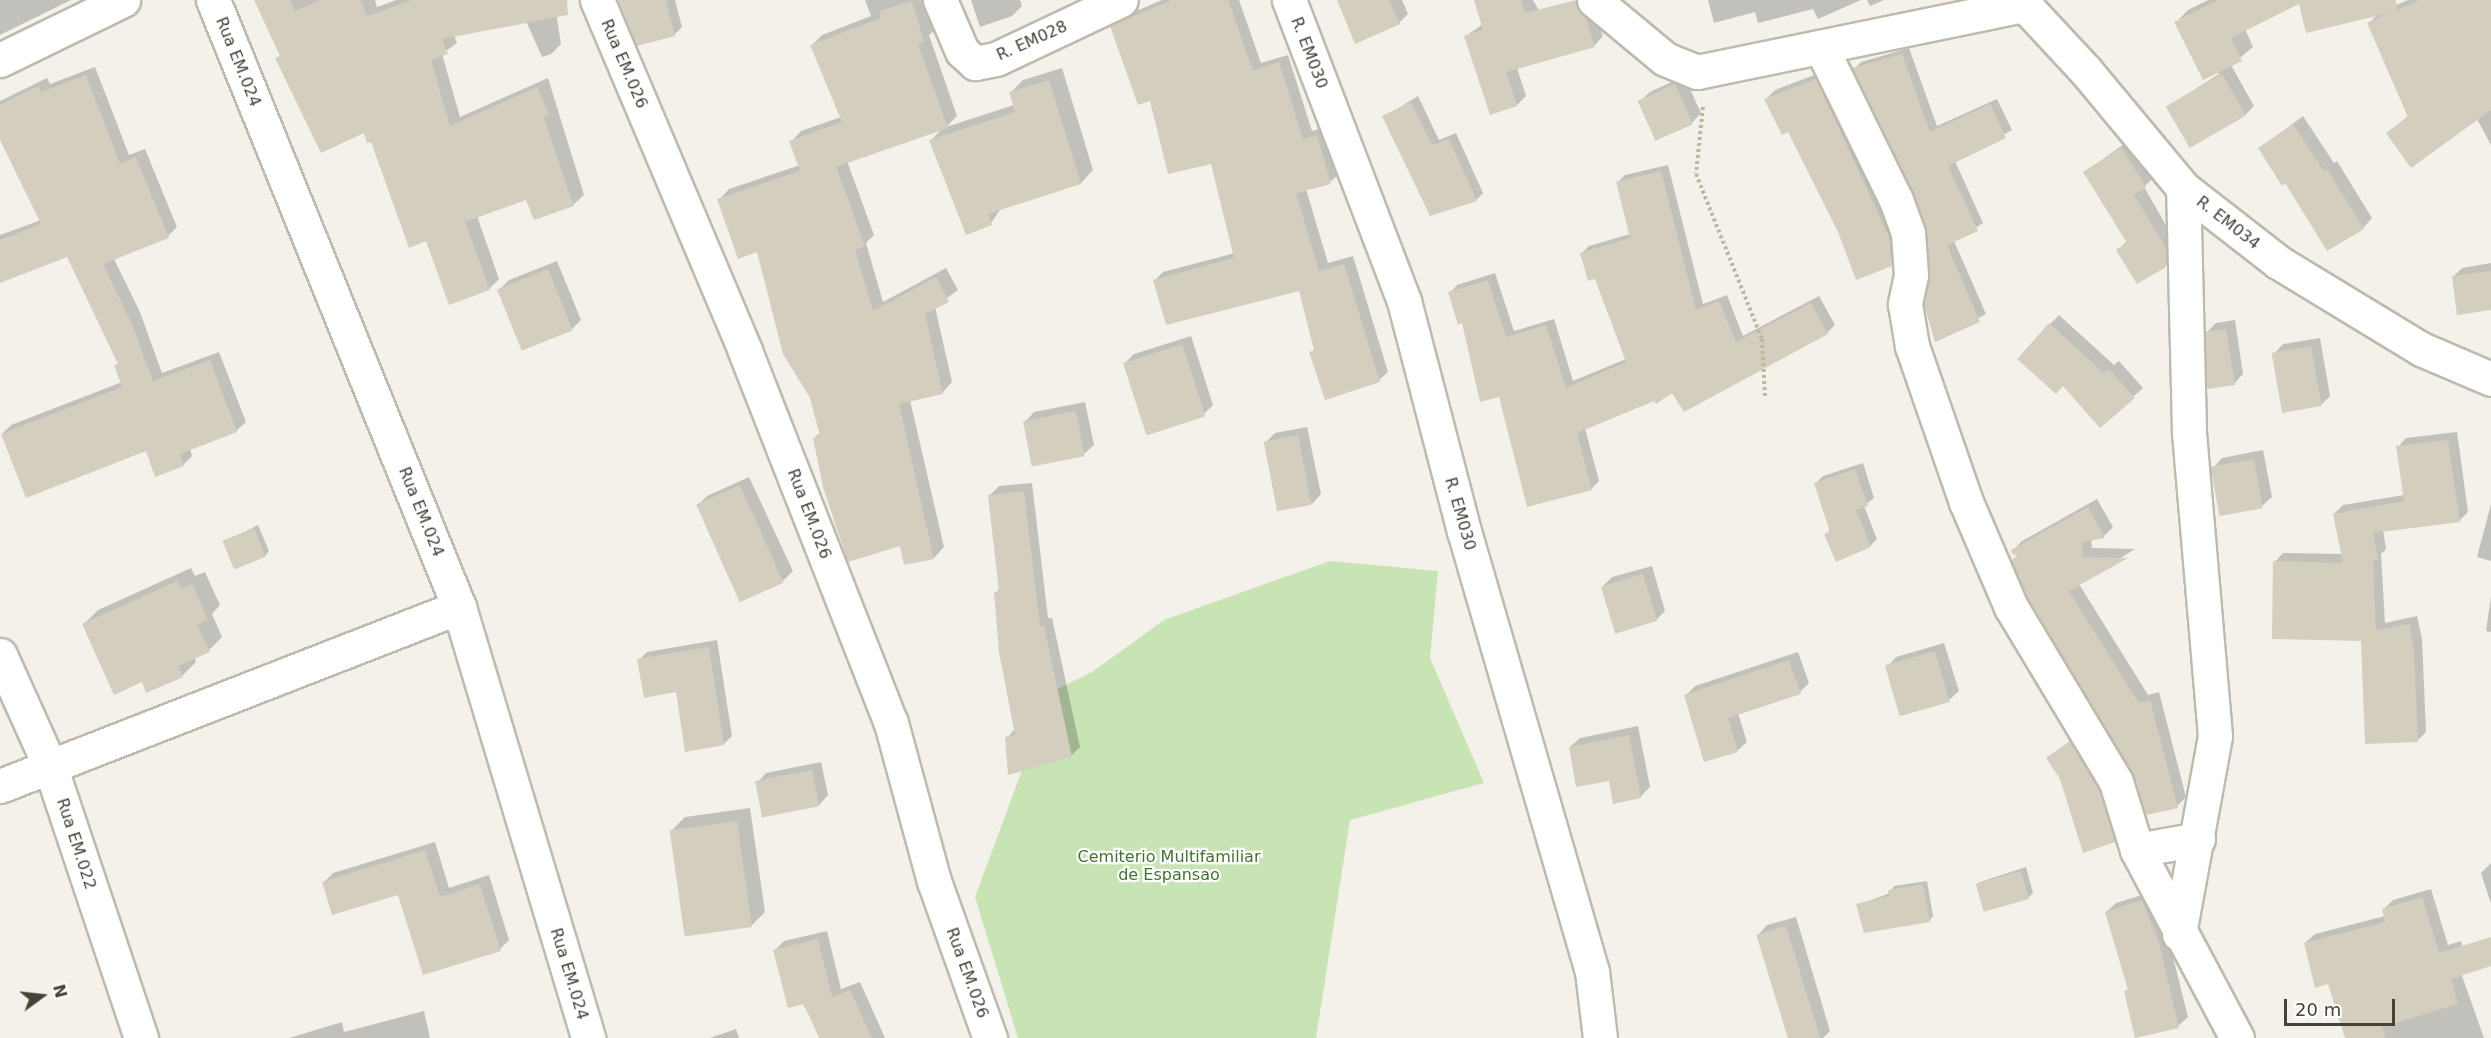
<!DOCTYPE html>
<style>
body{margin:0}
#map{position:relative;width:2491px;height:1038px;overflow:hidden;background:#f3f1e9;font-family:"DejaVu Sans",sans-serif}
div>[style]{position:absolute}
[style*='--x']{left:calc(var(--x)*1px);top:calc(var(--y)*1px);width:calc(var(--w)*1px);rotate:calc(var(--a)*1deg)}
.green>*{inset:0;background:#c8e4b5}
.shadow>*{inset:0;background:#0003}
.building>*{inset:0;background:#d4cebf;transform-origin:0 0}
.path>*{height:4px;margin-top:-2px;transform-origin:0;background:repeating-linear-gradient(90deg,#beb79e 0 3px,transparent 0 6px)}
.roads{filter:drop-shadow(2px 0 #bebaac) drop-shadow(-2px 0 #bebaac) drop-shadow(0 2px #bebaac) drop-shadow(0 -2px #bebaac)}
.minor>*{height:33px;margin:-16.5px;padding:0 16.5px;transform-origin:16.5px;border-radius:16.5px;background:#fff}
span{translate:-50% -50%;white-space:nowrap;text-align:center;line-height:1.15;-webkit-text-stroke:4.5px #fff;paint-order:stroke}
.street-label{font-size:16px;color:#464238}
.park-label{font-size:16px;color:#40732f}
.north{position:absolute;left:12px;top:966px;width:60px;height:60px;-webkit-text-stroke:4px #fff;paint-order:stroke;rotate:75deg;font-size:16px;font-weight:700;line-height:24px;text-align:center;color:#464238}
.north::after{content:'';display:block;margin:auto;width:21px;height:27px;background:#464238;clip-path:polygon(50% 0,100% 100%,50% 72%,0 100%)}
.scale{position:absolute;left:2284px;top:999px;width:111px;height:27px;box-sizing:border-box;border:3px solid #464238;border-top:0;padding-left:8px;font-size:18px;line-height:21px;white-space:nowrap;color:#464238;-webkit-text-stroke:4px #fff;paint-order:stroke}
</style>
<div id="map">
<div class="green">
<div style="clip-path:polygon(1330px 561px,1438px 571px,1430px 658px,1484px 783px,1350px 820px,1316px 1038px,1018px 1038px,975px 897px,1051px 692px,1092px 672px,1164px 620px)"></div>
</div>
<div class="shadow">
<div style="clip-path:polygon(0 0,71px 0,0 35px)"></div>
<div style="clip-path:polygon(256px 0,375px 0,377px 7px,396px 0,554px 0,561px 44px,551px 54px,542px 57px,526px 21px,454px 35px,457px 43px,442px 54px,460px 117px,548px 78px,584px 195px,573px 205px,527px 198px,477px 216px,499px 279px,489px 289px,427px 239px,365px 131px,277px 58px,281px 55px)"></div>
<div style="clip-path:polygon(621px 0,675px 0,682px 27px,674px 35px)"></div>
<div style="clip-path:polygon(865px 0,924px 0,934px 31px,929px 35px,957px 116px,946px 127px,1014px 105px,1010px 93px,1023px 80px,1062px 68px,1093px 170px,1081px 183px,1002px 207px,991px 223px,931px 140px,944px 127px,847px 161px,874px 235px,866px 243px,883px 302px,946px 268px,958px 290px,935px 307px,952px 382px,942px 393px,910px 400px,944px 547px,934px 558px,902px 545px,849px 560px,836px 526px,814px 438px,821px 432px,811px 397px,759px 250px,719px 200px,729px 189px,800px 165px,791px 142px,801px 131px,841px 117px,812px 45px,822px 35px,871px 16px)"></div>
<div style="clip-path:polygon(971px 0,1020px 0,1022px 6px,1012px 16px,980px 27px)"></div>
<div style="clip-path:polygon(1162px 0,1239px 0,1261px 63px,1288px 55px,1312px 131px,1326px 127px,1339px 174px,1330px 182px,1306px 189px,1328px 263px,1353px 256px,1388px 372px,1379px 380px,1311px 353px,1315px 348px,1300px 289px,1155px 280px,1163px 272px,1235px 253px,1212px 162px,1151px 99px,1112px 26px,1120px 18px)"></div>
<div style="clip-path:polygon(1338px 0,1402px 0,1408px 14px,1399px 23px)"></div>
<div style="clip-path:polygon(1475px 0,1533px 0,1542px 16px,1590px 4px,1603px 36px,1594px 46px,1517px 68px,1526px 96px,1517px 105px,1466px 36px,1483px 24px)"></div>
<div style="clip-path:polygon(1708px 0,1861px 0,1818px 19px,1813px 9px,1758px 23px,1755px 12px,1714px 23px)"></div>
<div style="clip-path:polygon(1867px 0,1884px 0,1870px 6px)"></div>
<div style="clip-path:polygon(2208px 0,2360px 0,2300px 2px,2245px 29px,2253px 47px,2231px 65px,2254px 106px,2245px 115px,2167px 107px,2219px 74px,2176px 22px,2188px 10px)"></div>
<div style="clip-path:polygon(2408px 0,2491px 0,2491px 145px,2477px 119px,2388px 133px,2409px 115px,2369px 23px,2380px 12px)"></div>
<div style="clip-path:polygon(1909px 48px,1937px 126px,1997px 99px,2012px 130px,1955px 161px,1983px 223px,1954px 241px,1986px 314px,1936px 340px,1927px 226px,1914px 191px,1854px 69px,1861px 62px)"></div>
<div style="clip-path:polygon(95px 67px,129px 155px,145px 149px,177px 227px,168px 236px,114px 259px,140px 312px,162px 373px,219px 352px,246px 422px,236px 431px,190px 449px,192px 456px,183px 465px,147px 450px,2px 434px,11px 425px,122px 382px,116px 366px,119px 363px,67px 255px,0 271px,0 235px,41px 220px,0 137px,0 101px,47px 78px,50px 84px)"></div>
<div style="clip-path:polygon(1825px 71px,1888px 198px,1900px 255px,1891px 265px,1839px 232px,1789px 130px,1766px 99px,1775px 90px)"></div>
<div style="clip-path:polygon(1684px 76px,1701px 113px,1692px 123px,1640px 101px,1650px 92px)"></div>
<div style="clip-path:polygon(1418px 96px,1439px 140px,1456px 133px,1483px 193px,1476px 200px,1384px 117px)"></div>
<div style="clip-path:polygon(2303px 116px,2334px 163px,2337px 161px,2372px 218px,2363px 228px,2286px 181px,2260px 148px)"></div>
<div style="clip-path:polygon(2131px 139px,2154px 177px,2144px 187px,2174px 239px,2175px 256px,2165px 266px,2118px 250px,2127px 241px,2085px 172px)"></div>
<div style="clip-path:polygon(1668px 165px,1703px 304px,1727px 295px,1743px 336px,1819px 296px,1835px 325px,1827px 333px,1585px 428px,1599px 481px,1591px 489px,1500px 395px,1450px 293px,1457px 285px,1495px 273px,1514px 331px,1554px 319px,1573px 381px,1626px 359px,1596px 277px,1581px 254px,1589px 246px,1630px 234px,1617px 183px,1625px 175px)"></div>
<div style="clip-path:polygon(557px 261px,581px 320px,572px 329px,499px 290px,509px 280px)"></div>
<div style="clip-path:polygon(2491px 263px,2491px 308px,2453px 277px,2462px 268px)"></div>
<div style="clip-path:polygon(2059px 315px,2114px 365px,2119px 361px,2143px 388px,2100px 426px,2050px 324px)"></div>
<div style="clip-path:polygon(2235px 320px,2243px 374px,2234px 384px,2207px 332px,2216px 323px)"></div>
<div style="clip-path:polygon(1191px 336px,1213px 405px,1204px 414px,1125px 363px,1134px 354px)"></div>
<div style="clip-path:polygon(2320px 338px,2330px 396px,2321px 405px,2274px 354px,2283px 344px)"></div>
<div style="clip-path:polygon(1085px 402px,1094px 445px,1084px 454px,1025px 422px,1034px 412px)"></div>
<div style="clip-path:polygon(1307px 427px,1321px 494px,1312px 504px,1265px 443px,1275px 433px)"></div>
<div style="clip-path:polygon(2457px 432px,2468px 512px,2459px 521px,2383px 530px,2386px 549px,2381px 554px,2385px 623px,2417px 616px,2422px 639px,2426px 732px,2417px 741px,2362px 640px,2275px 562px,2283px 553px,2343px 554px,2334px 514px,2343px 505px,2404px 495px,2398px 447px,2406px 438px)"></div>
<div style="clip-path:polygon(2263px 450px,2272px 497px,2262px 506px,2213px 468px,2222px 458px)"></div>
<div style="clip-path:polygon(1863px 463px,1874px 498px,1864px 506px,1877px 539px,1870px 546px,1826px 535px,1830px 530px,1816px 483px,1823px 476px)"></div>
<div style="clip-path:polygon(749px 477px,793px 571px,783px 581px,698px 505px,707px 496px)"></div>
<div style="clip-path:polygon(1032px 483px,1048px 618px,1052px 618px,1080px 747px,1072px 755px,1007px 738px,1015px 729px,996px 593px,1000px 588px,990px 495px,999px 486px)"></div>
<div style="clip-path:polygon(2097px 499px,2113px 527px,2104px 536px,2091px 539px,2092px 548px,2135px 549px,2079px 584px,2148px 695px,2159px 692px,2186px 797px,2177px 806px,2133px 772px,2013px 560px,2020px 552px,2013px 550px,2022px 541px)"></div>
<div style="clip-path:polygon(2491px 504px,2491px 561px,2477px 557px)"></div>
<div style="clip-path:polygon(258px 525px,269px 551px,265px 556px,224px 542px)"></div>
<div style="clip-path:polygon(1652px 566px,1665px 611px,1656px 620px,1603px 586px,1612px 577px)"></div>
<div style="clip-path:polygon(191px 568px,195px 576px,205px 572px,220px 605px,212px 614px,222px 637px,209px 650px,194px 657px,196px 662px,182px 676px,84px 624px,98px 610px)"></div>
<div style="clip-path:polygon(2491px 596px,2491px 632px,2486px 631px)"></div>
<div style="clip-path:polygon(717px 640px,732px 736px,724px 744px,678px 690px,639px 660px,647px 652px)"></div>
<div style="clip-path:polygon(1944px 643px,1959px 691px,1949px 700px,1887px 667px,1896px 657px)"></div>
<div style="clip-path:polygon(1798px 652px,1809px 683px,1800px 692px,1738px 713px,1747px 742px,1737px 751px,1686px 695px,1695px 686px)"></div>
<div style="clip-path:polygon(1638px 726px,1650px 787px,1640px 797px,1610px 779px,1570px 747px,1580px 738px)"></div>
<div style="clip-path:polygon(2078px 735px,2122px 833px,2114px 841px,2048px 758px)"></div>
<div style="clip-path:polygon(821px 762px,828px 795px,819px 805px,757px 783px,766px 773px)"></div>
<div style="clip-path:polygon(750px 808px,765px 912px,751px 926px,671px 831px,685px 817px)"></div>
<div style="clip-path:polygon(435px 842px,449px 888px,489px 875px,509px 940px,500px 949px,399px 894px,324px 882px,333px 873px)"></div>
<div style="clip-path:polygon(2491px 863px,2491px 904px,2481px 873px)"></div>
<div style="clip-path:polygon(2026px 867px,2033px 893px,2028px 898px,1977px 883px)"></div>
<div style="clip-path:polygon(1927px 881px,1933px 916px,1929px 921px,1858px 905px,1890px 893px,1894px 886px)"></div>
<div style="clip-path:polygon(2431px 889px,2448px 945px,2461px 941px,2468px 966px,2461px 973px,2484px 1038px,2347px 1038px,2329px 982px,2305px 943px,2315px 934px,2385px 916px,2383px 910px,2393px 900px)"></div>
<div style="clip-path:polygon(2152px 892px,2166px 929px,2188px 1017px,2178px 1026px,2126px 991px,2129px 988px,2106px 912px,2116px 903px)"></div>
<div style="clip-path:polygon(1796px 917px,1830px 1031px,1823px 1038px,1789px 1038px,1758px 935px,1767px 925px)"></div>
<div style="clip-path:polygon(827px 931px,841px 989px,860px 982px,885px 1038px,821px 1038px,775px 950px,784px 941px)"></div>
<div style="clip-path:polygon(424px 1011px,430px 1038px,289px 1038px,342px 1022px,344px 1032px)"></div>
<div style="clip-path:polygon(736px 1029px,739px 1038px,710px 1038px)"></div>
</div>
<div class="building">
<div style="clip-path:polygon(254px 0,290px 0,295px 11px,320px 0,360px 0,367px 16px,412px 0,567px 0,568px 15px,442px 39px,448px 54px,431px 60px,450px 126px,537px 87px,549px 114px,543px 116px,574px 206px,534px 220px,526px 200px,465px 222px,490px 290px,449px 305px,426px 241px,409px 248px,371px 142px,367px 143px,364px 133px,321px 153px,275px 58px,280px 56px)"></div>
<div style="clip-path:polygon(618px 0,666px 0,675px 36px,637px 46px)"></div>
<div style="clip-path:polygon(1172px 0,1228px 0,1253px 71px,1279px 62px,1303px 139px,1317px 135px,1331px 184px,1296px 193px,1319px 271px,1344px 264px,1380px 382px,1325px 400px,1309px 352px,1314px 350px,1299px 291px,1166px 325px,1153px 280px,1234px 258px,1211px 164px,1168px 174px,1150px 101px,1138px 105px,1110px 26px)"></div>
<div style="clip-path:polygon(1337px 0,1389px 0,1400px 24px,1355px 44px)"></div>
<div style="clip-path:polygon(1474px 0,1521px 0,1525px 13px,1576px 0,1586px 18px,1595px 47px,1506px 72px,1517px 106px,1490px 115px,1464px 36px,1483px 30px)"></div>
<div style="clip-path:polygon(2218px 0,2396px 0,2397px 10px,2419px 0,2491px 0,2491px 110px,2411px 168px,2386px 133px,2408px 117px,2367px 23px,2389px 13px,2306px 33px,2299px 4px,2231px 38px,2242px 61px,2203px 80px,2174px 22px)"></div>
<div style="clip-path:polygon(912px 1px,924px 42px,918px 44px,948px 128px,836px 167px,865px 246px,855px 250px,873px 311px,936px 277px,949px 302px,925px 314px,943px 394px,899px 404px,934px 559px,904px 565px,900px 546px,848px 562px,823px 487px,813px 438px,820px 436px,810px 398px,783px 354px,757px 252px,738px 259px,717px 199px,800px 171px,789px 141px,842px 122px,810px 45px,881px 18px,879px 11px)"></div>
<div style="clip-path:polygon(1902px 54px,1930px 132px,1990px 104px,2006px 138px,1948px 166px,1978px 231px,1947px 245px,1980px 322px,1935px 342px,1924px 304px,1930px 274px,1926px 227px,1913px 192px,1852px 68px)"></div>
<div style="left:2222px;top:74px;width:48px;height:65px;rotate:60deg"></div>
<div style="clip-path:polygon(86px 75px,120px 164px,136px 157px,169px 238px,103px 264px,131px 322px,153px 381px,210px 360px,237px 432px,180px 454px,184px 466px,155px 477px,146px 451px,26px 498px,1px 434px,122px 387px,114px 365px,118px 364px,67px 257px,0 283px,0 240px,41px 224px,0 140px,0 105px,38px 86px,41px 92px)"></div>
<div style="clip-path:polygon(1816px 79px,1889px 237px,1892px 266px,1856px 280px,1838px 232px,1788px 132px,1782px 135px,1764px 99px)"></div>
<div style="clip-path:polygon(1049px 80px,1081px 184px,988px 214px,992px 225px,966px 235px,929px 140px,1015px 112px,1009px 92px)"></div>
<div style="left:1675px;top:84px;width:44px;height:41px;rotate:66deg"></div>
<div style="clip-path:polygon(1411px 102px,1432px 145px,1449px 139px,1477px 201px,1430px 216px,1382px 116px)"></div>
<div style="clip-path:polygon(2293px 124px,2324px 171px,2327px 169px,2364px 229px,2327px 251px,2285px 183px,2282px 186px,2258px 148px)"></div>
<div style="clip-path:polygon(2121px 148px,2146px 187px,2134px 195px,2166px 248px,2166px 267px,2137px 284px,2116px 250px,2127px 243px,2083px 172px)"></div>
<div style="clip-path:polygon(1661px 171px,1696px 310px,1719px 301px,1736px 342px,1811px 303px,1828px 334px,1684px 412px,1672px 393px,1656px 404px,1654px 401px,1577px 433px,1592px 490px,1527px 507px,1499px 397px,1480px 402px,1462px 323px,1458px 325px,1448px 292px,1488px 280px,1506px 337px,1546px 325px,1566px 388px,1626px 362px,1595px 279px,1588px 281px,1580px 253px,1630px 238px,1616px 182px)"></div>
<div style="left:548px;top:269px;width:66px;height:55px;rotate:68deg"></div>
<div style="clip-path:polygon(2491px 271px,2491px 310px,2457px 315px,2452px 276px)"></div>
<div style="clip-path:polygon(2049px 323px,2104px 373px,2109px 369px,2135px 398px,2100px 428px,2063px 386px,2056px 394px,2017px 359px)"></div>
<div style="clip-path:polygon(2226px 329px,2235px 385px,2207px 389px,2205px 332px)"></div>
<div style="left:1182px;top:344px;width:76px;height:62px;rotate:72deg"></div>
<div style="left:2311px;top:346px;width:61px;height:40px;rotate:80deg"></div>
<div style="left:1076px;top:411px;width:46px;height:54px;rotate:79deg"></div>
<div style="left:1298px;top:435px;width:71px;height:35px;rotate:79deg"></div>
<div style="clip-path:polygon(2448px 440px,2460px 522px,2373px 533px,2378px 560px,2373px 561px,2376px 630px,2409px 624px,2414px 649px,2418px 742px,2365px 744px,2361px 641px,2272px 639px,2273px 561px,2343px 563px,2333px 514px,2404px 501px,2396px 446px)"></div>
<div style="left:2254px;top:459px;width:50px;height:44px;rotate:80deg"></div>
<div style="clip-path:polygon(1855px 469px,1868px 506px,1856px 510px,1871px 547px,1836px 562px,1824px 534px,1830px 532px,1814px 483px)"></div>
<div style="left:740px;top:485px;width:107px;height:48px;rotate:66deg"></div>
<div style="clip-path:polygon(1024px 491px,1040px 626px,1044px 626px,1072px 757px,1008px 775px,1005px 737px,1015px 735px,999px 652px,994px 592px,999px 592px,988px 495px)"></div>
<div style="clip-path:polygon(2088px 507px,2105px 538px,2082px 542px,2083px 557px,2128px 558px,2069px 591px,2139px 703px,2150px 700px,2178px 808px,2146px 815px,2132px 772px,2028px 598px,2011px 560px,2021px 554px,2013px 555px,2011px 550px)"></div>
<div style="left:254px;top:528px;width:31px;height:34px;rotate:68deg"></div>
<div style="left:1643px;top:574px;width:49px;height:44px;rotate:73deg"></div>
<div style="clip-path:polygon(177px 581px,181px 589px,192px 584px,208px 620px,197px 625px,210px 652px,178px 666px,183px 677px,146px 693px,142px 682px,114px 695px,82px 624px)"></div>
<div style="clip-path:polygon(709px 647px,724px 745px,685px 752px,676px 692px,644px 698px,637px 659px)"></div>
<div style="left:1935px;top:651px;width:53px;height:52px;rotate:74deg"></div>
<div style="clip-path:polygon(1789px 660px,1801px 694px,1728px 718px,1738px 752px,1704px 762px,1684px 695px)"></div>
<div style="clip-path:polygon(1629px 735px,1641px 798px,1613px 804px,1609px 781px,1576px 787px,1569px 747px)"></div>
<div style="clip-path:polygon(2070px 741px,2099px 790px,2115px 842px,2083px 853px,2060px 779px,2046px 758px)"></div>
<div style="left:812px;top:770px;width:37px;height:58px;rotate:79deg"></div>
<div style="left:737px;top:821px;width:107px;height:68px;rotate:82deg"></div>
<div style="clip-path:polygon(425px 850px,440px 897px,480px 884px,501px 951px,423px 975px,398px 895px,332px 915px,322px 882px)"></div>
<div style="left:2021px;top:871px;width:29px;height:47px;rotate:74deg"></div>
<div style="clip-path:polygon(1923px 884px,1930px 922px,1864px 933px,1856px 904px,1889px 896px,1888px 890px)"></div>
<div style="clip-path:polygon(2422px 897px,2439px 953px,2491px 937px,2491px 966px,2451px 979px,2458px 1004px,2382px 1027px,2385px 1038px,2345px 1038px,2328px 984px,2315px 988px,2304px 943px,2385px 922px,2382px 909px)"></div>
<div style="clip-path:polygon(2142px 900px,2158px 939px,2179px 1028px,2135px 1038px,2124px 991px,2128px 990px,2105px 912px)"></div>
<div style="left:1786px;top:926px;width:117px;height:31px;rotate:73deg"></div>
<div style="clip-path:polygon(818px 939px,832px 997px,850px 990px,872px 1038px,819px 1038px,804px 1004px,788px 1008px,773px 950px)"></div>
</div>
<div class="path">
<div style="--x:1703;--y:107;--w:67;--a:96"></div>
<div style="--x:1696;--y:174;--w:178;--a:68.2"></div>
<div style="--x:1762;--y:339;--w:57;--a:87"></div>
</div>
<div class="roads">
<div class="minor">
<div style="--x:213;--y:0;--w:655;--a:67.94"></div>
<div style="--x:459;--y:607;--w:450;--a:73.3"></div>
<div style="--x:597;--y:0;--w:381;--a:67.1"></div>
<div style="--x:745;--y:351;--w:400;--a:68.6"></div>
<div style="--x:891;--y:723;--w:164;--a:74.8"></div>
<div style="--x:934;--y:881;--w:167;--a:70.4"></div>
<div style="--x:940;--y:0;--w:56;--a:66.7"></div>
<div style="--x:962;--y:51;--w:18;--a:43"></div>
<div style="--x:975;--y:63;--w:21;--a:-11"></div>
<div style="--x:996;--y:59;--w:138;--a:-25.3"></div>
<div style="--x:1289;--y:0;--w:322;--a:69.1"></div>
<div style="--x:1404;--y:301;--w:238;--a:75.4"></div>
<div style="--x:1464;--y:531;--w:458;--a:73.8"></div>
<div style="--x:1592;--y:971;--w:67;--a:83.2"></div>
<div style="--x:1594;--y:0;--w:92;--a:39.7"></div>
<div style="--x:1665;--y:59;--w:35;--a:22"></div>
<div style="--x:1697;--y:72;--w:333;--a:-11.6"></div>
<div style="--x:2020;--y:0;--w:97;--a:47.1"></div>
<div style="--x:2086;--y:71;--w:152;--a:50.3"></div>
<div style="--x:2183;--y:188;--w:120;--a:37.9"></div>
<div style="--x:2278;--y:262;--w:167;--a:31.3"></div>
<div style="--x:2421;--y:349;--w:76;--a:23.2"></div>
<div style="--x:1821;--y:47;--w:170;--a:63.9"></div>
<div style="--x:1896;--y:200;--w:35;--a:70"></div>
<div style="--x:1908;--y:233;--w:42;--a:85.9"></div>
<div style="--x:1911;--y:275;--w:30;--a:102"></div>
<div style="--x:1905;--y:304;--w:43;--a:80.5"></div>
<div style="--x:1912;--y:346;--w:165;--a:70.9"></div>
<div style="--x:1966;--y:502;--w:114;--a:66.8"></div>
<div style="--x:2011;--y:607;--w:204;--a:59"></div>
<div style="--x:2116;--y:782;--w:71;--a:72.8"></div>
<div style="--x:2137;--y:850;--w:213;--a:62"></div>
<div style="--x:0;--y:60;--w:137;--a:-26"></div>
<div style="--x:0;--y:655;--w:122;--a:65.8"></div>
<div style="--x:50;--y:766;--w:287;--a:71.5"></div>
<div style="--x:0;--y:786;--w:493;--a:-21.3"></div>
<div style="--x:2137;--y:850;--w:62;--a:-10.2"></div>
<div style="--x:2179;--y:934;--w:201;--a:-79.7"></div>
<div style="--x:2215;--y:736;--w:307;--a:-94.9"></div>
<div style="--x:2189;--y:430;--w:242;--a:-91.4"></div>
</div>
</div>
<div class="street-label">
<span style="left:1032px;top:41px;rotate:-24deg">R. EM028</span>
<span style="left:1309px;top:53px;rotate:69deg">R. EM030</span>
<span style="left:238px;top:62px;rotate:68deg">Rua EM.024</span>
<span style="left:624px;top:64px;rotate:67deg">Rua EM.026</span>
<span style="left:2228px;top:223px;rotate:38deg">R. EM034</span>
<span style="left:421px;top:512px;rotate:68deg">Rua EM.024</span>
<span style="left:809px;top:514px;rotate:69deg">Rua EM.026</span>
<span style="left:1460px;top:514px;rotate:74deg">R. EM030</span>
<span style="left:76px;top:844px;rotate:72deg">Rua EM.022</span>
<span style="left:967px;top:973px;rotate:70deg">Rua EM.026</span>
<span style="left:569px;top:974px;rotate:73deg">Rua EM.024</span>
</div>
<div class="park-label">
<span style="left:1169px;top:866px">Cemiterio Multifamiliar<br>de Espansao</span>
</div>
<div class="north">N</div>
<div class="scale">20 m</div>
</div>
